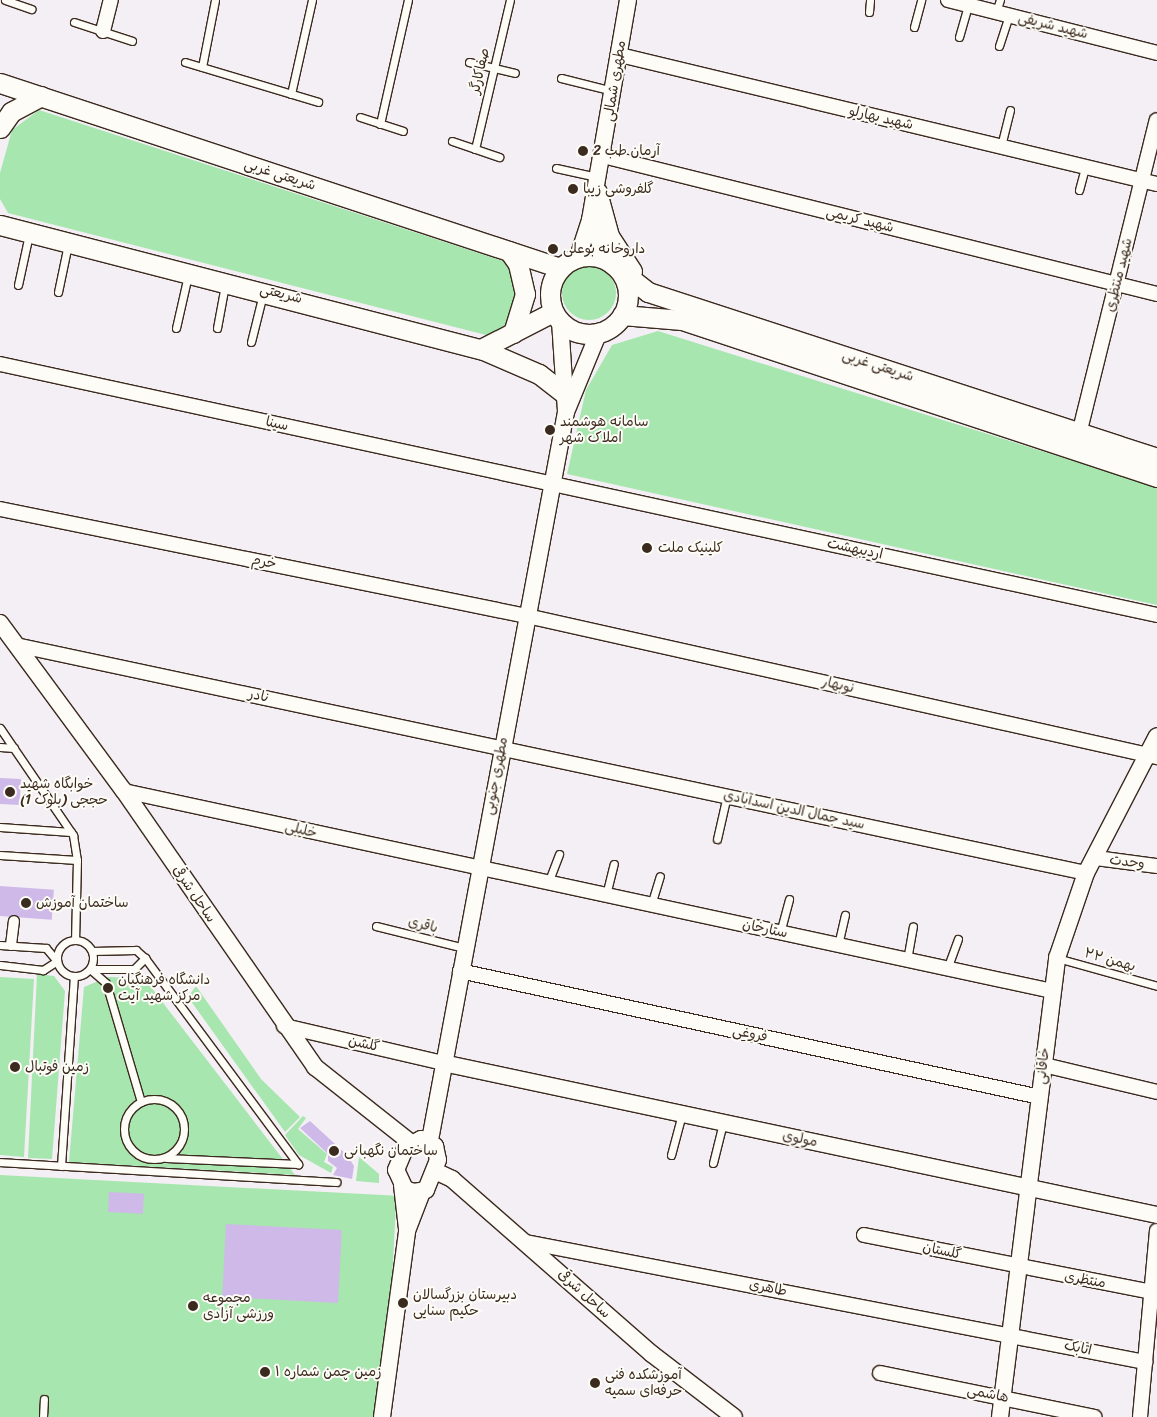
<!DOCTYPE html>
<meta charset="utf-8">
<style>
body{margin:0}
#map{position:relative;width:1157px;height:1417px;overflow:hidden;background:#f4eff4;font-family:Sriracha,"Playpen Sans Arabic",sans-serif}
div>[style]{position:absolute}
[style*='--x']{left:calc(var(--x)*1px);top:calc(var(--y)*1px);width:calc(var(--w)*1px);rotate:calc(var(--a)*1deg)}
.green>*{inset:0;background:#a7e6ae;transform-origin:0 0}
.round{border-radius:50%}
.building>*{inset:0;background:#ceb9e9;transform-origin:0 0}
.roads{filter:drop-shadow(1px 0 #3b2a1e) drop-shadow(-1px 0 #3b2a1e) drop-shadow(0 1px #3b2a1e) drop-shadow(0 -1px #3b2a1e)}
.service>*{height:7px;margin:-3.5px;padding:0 3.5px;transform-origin:3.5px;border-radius:3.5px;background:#fdfcf7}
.service>.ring{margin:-3.5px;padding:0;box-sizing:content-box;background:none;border:7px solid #fdfcf7;border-radius:50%}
.pedestrian>*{height:10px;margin:-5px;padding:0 5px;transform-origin:5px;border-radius:5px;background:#fdfcf7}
.minor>*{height:14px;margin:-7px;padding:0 7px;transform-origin:7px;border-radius:7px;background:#fdfcf7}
.tertiary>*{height:16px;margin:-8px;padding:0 8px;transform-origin:8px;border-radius:8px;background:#fdfcf7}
.secondary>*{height:19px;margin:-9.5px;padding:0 9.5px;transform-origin:9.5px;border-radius:9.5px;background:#fdfcf7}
.secondary>.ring{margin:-9.5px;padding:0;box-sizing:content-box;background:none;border:19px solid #fdfcf7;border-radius:50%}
.dots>*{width:14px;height:14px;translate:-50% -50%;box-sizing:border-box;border:2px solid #fdfcf7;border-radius:50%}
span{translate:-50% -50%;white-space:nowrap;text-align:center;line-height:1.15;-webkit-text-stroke:4px #fdfcf7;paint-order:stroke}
.street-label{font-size:14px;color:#3b2a1e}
.poi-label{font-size:14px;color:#3b2a1e}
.left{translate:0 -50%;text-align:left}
</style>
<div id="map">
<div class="green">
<div style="clip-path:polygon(39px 110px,503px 261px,523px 286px,514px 318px,490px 336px,8px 213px,0 199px,0 173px,12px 130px)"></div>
<div class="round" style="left:562px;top:266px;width:54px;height:54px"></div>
<div style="clip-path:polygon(658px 331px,1157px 487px,1157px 605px,567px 474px,586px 390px,612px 345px)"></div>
<div style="clip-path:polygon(37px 974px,54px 976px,65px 991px,52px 1159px,28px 1158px)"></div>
<div style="clip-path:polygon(0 977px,34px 979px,24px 1157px,0 1155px)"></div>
<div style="clip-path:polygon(108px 977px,144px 978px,295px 1175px,69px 1162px,84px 987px)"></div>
<div style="clip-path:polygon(196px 986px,261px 1079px,300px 1117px,285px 1132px,188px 997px)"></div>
<div style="clip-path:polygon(303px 1116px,306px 1118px,298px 1129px,327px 1154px,324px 1162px,333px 1167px,331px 1173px,299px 1155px,285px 1135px)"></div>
<div style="clip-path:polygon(359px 1157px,379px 1174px,379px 1183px,356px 1181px)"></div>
<div style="left:0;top:1175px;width:397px;height:242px;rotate:3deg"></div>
</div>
<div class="building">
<div style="left:0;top:778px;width:21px;height:26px;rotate:3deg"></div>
<div style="left:0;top:886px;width:54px;height:30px;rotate:4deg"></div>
<div style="clip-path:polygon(310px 1121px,347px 1155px,354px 1166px,352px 1179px,333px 1175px,337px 1168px,328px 1161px,328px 1154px,300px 1128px)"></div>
<div style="left:109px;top:1192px;width:35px;height:20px;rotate:3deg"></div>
<div style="left:226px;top:1224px;width:116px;height:73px;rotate:3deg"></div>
</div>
<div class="roads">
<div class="service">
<div style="--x:5;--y:0;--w:28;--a:19"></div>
<div style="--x:869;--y:12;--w:12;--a:-85"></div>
<div style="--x:996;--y:12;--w:13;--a:-72"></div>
<div style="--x:74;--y:22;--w:61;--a:18.1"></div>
<div style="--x:914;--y:27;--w:28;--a:-75"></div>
<div style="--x:959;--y:37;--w:33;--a:-74"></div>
<div style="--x:999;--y:46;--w:33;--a:-72"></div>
<div style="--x:185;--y:62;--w:139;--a:16.7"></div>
<div style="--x:469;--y:62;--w:47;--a:13.4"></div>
<div style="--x:202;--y:67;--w:68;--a:-79"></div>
<div style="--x:561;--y:78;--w:54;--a:14"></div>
<div style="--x:291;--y:94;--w:96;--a:-77.4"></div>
<div style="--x:360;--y:117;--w:45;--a:18"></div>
<div style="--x:380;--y:124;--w:127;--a:-77.3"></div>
<div style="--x:452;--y:141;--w:50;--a:18.8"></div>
<div style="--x:1001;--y:146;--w:37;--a:-76"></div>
<div style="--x:475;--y:149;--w:153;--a:-76.8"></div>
<div style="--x:556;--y:168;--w:42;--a:12.4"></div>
<div style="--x:1079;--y:190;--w:24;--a:-75"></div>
<div style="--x:18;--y:285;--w:52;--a:-77.8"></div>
<div style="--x:58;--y:292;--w:49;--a:-78.2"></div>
<div style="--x:176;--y:328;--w:54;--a:-77.2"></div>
<div style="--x:217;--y:328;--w:44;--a:-79.5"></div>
<div style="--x:251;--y:342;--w:49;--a:-76"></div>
<div style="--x:0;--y:728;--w:130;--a:55.7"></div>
<div style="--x:73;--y:835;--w:25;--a:81"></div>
<div style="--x:77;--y:860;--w:80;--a:91.4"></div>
<div style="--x:0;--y:747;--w:14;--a:4"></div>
<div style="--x:0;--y:827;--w:71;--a:4"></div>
<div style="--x:717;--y:839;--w:45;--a:-77.2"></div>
<div style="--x:0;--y:855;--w:77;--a:3.7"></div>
<div style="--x:548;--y:883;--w:31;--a:-69"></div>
<div style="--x:606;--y:895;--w:32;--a:-76"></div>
<div style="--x:651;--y:905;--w:30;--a:-73"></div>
<div style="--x:376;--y:926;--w:91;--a:14"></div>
<div style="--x:780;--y:933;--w:35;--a:-75"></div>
<div class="ring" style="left:57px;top:940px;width:29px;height:29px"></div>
<div style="--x:0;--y:945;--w:46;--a:3.7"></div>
<div style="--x:46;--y:948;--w:17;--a:50"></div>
<div style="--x:57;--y:961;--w:17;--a:147"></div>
<div style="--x:43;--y:970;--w:43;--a:-173.4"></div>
<div style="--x:838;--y:945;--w:31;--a:-77"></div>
<div style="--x:92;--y:951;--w:44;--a:-1.3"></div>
<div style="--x:136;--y:950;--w:12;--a:42"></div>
<div style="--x:145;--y:958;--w:257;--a:53.4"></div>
<div style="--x:1057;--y:958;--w:104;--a:15.6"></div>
<div style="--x:907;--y:960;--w:34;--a:-80"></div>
<div style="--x:90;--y:969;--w:21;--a:41"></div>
<div style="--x:106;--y:983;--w:124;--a:73.6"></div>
<div style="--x:90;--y:969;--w:44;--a:0"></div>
<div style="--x:134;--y:969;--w:16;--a:-45"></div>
<div style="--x:947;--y:969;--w:32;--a:-70"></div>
<div class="ring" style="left:124px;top:1099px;width:53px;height:53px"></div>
<div style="--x:671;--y:1155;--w:42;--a:-75"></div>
<div style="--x:166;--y:1158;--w:132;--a:2.6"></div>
<div style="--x:0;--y:1162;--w:337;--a:3.4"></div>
<div style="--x:713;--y:1163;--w:41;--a:-76"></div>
<div style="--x:61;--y:1166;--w:190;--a:-86.1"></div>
<div style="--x:43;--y:1417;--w:18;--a:-87"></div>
</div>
<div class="pedestrian">
<div style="--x:11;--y:945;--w:24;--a:-83"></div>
</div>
<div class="minor">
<div style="--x:948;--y:0;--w:216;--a:14.2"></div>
<div style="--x:103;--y:31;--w:32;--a:-76"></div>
<div style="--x:620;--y:55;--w:552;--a:13.51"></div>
<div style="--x:603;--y:156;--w:571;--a:13.99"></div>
<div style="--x:0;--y:364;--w:1184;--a:12.24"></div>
<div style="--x:1080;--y:430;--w:319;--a:-76.1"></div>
<div style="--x:0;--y:509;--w:538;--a:11.48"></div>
<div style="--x:527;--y:616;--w:646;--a:12.62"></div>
<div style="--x:16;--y:645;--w:1094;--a:12.03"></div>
<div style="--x:124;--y:791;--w:949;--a:12.16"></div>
<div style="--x:1096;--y:858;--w:62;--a:7.5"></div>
<div style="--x:460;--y:971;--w:594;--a:12.26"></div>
<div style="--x:284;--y:1026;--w:163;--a:13.1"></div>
<div style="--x:1044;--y:1065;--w:116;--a:13.4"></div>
<div style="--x:864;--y:1235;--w:293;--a:11.2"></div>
<div style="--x:526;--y:1242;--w:631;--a:10.97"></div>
<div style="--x:880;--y:1373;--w:219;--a:11.6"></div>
<div style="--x:1140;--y:1417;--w:187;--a:-84.8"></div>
</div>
<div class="tertiary">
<div style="--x:590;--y:220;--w:223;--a:-80.2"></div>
<div style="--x:578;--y:257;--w:39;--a:-72"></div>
<div style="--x:590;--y:220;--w:43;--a:67"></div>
<div style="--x:560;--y:321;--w:91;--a:86.2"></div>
<div style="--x:566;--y:412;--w:87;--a:-67.6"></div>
<div style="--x:0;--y:623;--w:209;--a:53.6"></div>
<div style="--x:124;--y:791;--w:336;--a:55.3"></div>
<div style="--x:315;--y:1067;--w:121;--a:38.3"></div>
<div style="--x:443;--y:1063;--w:730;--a:12.02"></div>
<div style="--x:421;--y:1139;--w:16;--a:27"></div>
<div style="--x:435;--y:1146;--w:14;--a:78"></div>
<div style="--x:438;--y:1160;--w:32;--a:112"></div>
<div style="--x:426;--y:1190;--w:12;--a:171"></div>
<div style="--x:414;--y:1192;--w:9;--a:-162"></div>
<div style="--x:405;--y:1189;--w:21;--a:-115"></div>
<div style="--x:396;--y:1170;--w:25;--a:-67"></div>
<div style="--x:406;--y:1147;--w:17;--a:-28"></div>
<div style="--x:430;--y:1140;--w:741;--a:-79.42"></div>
<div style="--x:435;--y:1171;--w:19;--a:25"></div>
<div style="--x:452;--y:1179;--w:266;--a:41.2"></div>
<div style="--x:652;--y:1354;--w:103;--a:37.5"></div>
<div style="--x:402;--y:1185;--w:44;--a:83.5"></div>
<div style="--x:382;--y:1417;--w:188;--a:-82.3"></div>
<div style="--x:407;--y:1231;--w:42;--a:-69"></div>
<div style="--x:1000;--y:1417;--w:463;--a:-82.9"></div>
<div style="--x:1057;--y:958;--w:90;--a:-71.2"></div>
<div style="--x:1086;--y:873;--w:154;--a:-62.6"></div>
</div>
<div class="secondary">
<div style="--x:0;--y:83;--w:590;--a:18.28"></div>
<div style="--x:0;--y:128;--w:19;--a:-55"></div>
<div style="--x:11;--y:112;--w:34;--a:-28"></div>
<div style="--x:597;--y:192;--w:46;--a:74.7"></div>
<div style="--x:609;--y:236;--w:42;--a:56.7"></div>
<div style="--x:0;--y:225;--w:497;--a:14.5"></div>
<div style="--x:481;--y:349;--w:81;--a:-27.2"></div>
<div style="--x:509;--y:251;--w:16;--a:55"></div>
<div style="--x:518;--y:264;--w:31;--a:77"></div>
<div style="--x:525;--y:294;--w:41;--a:107.1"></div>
<div class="ring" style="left:550px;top:256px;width:59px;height:59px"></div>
<div style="--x:607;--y:260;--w:52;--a:38"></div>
<div style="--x:648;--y:292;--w:535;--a:18.06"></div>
<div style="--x:622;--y:315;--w:60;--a:4.8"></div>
<div style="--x:682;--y:320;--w:500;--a:18.29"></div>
<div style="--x:481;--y:349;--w:63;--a:23.3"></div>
<div style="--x:539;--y:374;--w:31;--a:38"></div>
</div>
</div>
<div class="dots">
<div style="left:583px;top:151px;background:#3b2a1e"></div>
<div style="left:573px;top:189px;background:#3b2a1e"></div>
<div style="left:553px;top:249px;background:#3b2a1e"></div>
<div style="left:550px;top:430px;background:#3b2a1e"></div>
<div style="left:647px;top:548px;background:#3b2a1e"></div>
<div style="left:10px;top:792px;background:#3b2a1e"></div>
<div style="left:26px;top:903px;background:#3b2a1e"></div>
<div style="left:108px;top:988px;background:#3b2a1e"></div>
<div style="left:15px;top:1067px;background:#3b2a1e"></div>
<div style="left:334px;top:1151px;background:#3b2a1e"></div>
<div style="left:403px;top:1303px;background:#3b2a1e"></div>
<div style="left:193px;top:1306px;background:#3b2a1e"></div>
<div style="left:265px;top:1372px;background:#3b2a1e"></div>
<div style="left:595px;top:1383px;background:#3b2a1e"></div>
</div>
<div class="street-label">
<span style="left:1053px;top:26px;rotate:14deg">شهید شریفی</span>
<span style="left:480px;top:71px;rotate:-77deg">صفاکارگر</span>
<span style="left:615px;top:81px;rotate:-81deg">مطهری شمالی</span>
<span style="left:881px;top:118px;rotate:13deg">شهید بهارلو</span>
<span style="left:280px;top:175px;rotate:18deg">شریعتی غربی</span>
<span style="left:860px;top:220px;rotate:14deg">شهید کریمی</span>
<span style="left:1119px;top:275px;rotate:-76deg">شهید منتظری</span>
<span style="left:281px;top:294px;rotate:14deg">شریعتی</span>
<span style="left:878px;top:366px;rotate:18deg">شریعتی غربی</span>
<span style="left:277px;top:424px;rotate:12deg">سینا</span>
<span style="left:855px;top:549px;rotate:12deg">اردیبهشت</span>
<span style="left:264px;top:562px;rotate:11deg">خرم</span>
<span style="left:838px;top:685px;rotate:13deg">نوبهار</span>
<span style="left:259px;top:696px;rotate:12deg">نادر</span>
<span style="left:496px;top:776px;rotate:-79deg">مطهری جنوبی</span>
<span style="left:794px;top:810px;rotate:12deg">سید جمال الدین اسدآبادی</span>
<span style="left:301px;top:830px;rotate:13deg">خلیلی</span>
<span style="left:1127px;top:862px;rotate:7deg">وحدت</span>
<span style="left:194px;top:894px;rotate:56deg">ساحل شرقی</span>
<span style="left:423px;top:925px;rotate:14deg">باقری</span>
<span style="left:765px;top:929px;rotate:12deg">ستارخان</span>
<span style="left:1110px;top:960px;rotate:16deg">۲۲ بهمن</span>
<span style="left:750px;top:1034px;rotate:12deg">فروغی</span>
<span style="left:364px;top:1044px;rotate:13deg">گلشن</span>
<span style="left:1043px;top:1066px;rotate:-84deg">خاقانی</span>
<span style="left:800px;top:1139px;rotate:12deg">مولوی</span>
<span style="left:942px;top:1251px;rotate:12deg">گلستان</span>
<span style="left:1085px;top:1280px;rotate:10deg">منتظری</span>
<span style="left:768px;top:1288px;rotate:11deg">طاهری</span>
<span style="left:584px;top:1294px;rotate:42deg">ساحل شرقی</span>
<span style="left:1078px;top:1348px;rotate:12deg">اتابک</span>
<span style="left:988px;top:1394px;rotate:11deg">هاشمی</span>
</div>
<div class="poi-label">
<span class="left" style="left:593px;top:151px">آرمان طب 2</span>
<span class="left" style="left:583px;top:189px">گلفروشی زیبا</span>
<span class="left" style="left:563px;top:249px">داروخانه بوعلی</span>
<span class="left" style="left:560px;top:430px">سامانه هوشمند<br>املاک شهر</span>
<span class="left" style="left:658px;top:548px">کلینیک ملت</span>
<span class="left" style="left:20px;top:792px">خوابگاه شهید<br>حججی (بلوک 1)</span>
<span class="left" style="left:36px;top:903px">ساختمان آموزش</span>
<span class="left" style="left:118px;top:988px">دانشگاه فرهنگیان<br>مرکز شهید آیت</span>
<span class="left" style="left:25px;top:1067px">زمین فوتبال</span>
<span class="left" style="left:344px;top:1151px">ساختمان نگهبانی</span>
<span class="left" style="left:413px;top:1303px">دبیرستان بزرگسالان<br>حکیم سنایی</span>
<span class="left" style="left:203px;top:1306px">مجموعه<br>ورزشی آزادی</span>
<span class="left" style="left:275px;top:1372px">زمین چمن شماره ۱</span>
<span class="left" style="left:605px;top:1383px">آموزشکده فنی<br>حرفه‌ای سمیه</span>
</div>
</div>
